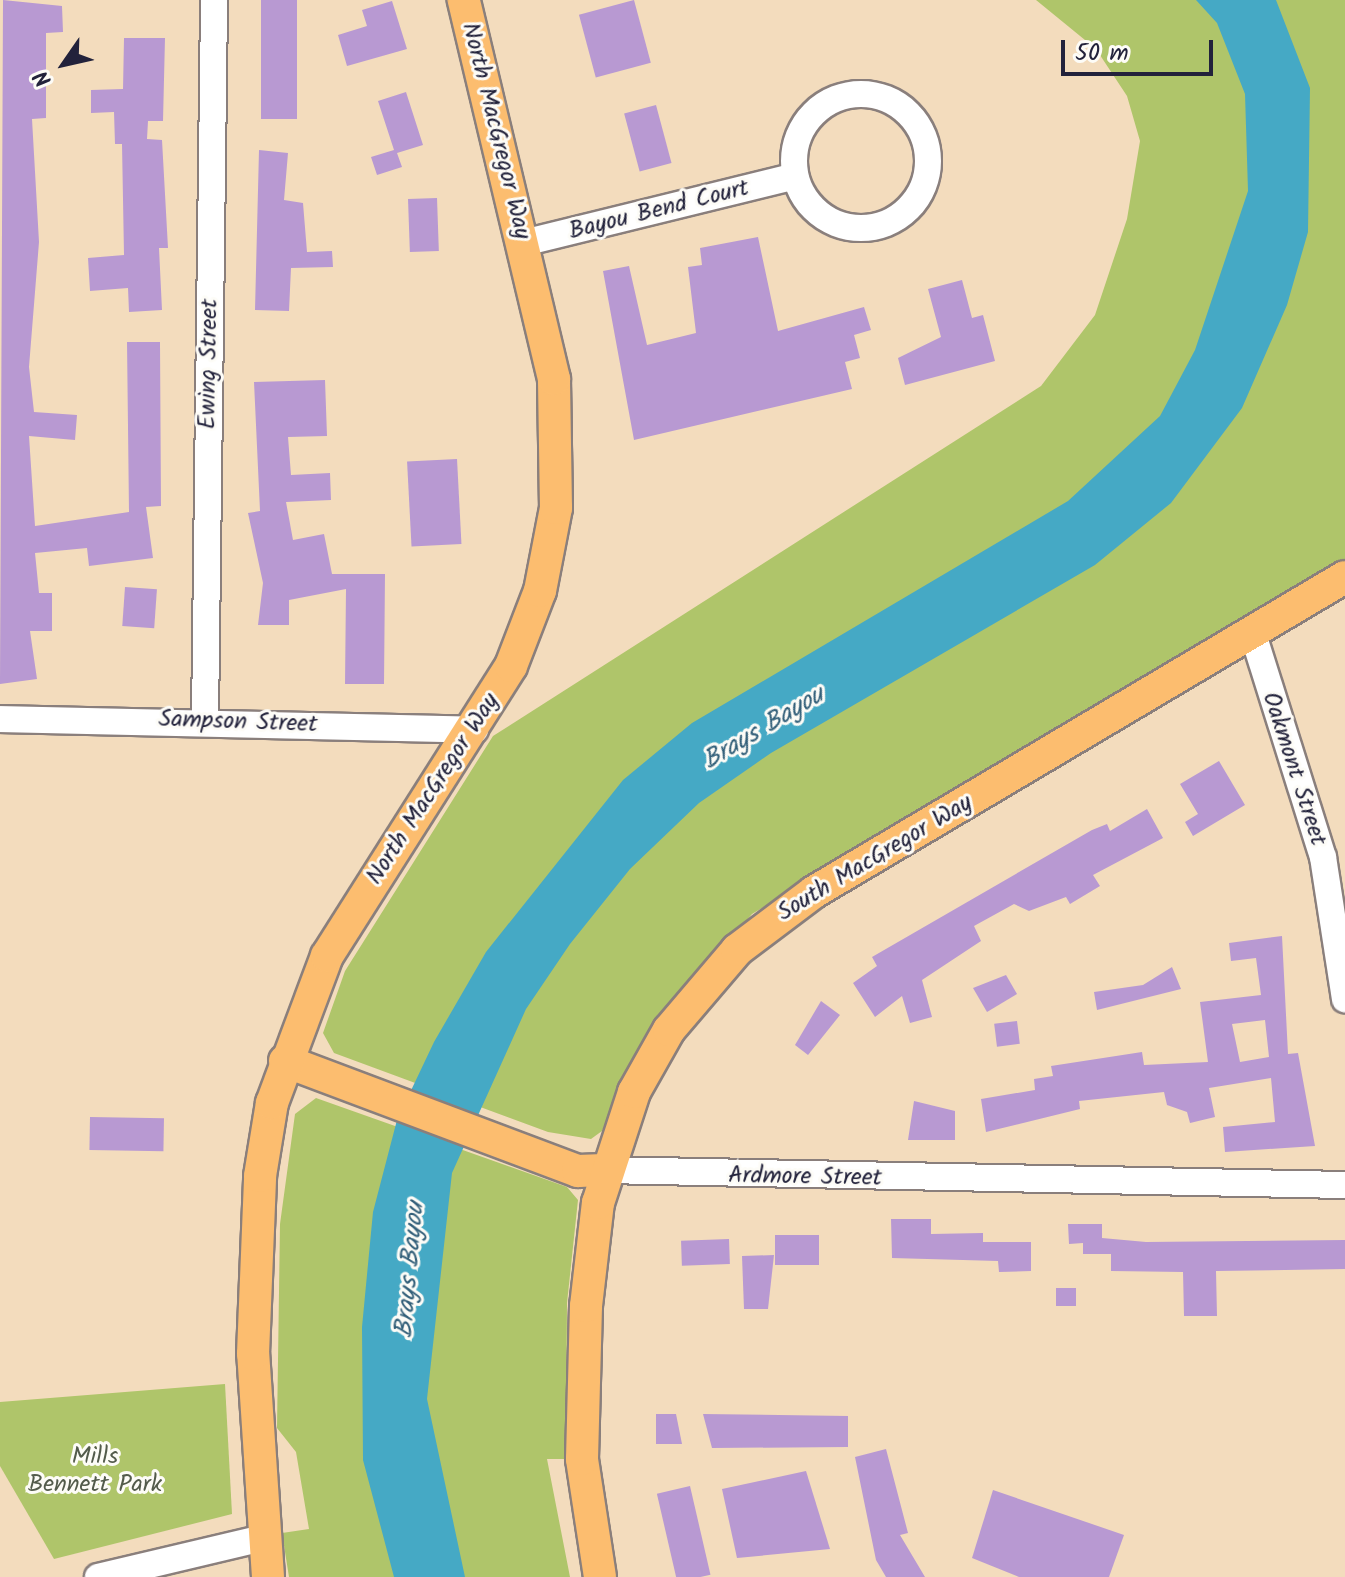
<!DOCTYPE html>
<style>
body{margin:0}
#map{position:relative;width:1345px;height:1577px;overflow:hidden;background:#f3dcbd;font-family:Kalam,sans-serif}
div>[style]{position:absolute}
[style*='--x']{left:calc(var(--x)*1px);top:calc(var(--y)*1px);width:calc(var(--w)*1px);rotate:calc(var(--a)*1deg)}
.green>*{inset:0;background:#afc56a}
.water>*{inset:0;background:#45a9c5}
.building>*{inset:0;background:#b899d2;transform-origin:0 0}
.roads{filter:drop-shadow(2px 0 #8a7f7c) drop-shadow(-2px 0 #8a7f7c) drop-shadow(0 2px #8a7f7c) drop-shadow(0 -2px #8a7f7c)}
.minor>*{height:26px;margin:-13px;padding:0 13px;transform-origin:13px;border-radius:13px;background:#fff}
.minor>.ring{margin:-13px;padding:0;box-sizing:content-box;background:none;border:26px solid #fff;border-radius:50%}
.major>*{height:32px;margin:-16px;padding:0 16px;transform-origin:16px;border-radius:16px;background:#fcbd6f}
span{translate:-50% -50%;white-space:nowrap;text-align:center;line-height:1.15;-webkit-text-stroke:6px #fdfcf7;paint-order:stroke}
.street-label{font-size:24px;color:#22223b}
.park-label{font-size:24px;color:#535b4b}
.water-label{font-size:26px;color:#325f79;font-style:italic}
.north{position:absolute;left:24px;top:24px;width:80px;height:80px;-webkit-text-stroke:6px #fdfcf7;paint-order:stroke;rotate:236deg;font-size:22px;font-weight:700;line-height:32px;text-align:center;color:#22223b}
.north::after{content:'';display:block;margin:auto;width:28px;height:36px;background:#22223b;clip-path:polygon(50% 0,100% 100%,50% 72%,0 100%)}
.scale{position:absolute;left:1061px;top:40px;width:152px;height:36px;box-sizing:border-box;border:4px solid #22223b;border-top:0;padding-left:10px;font-size:24px;line-height:28px;white-space:nowrap;color:#22223b;-webkit-text-stroke:6px #fdfcf7;paint-order:stroke}
</style>
<div id="map">
<div class="green">
<div style="clip-path:polygon(1036px 0,1345px 0,1345px 560px,752px 914px,653px 1029px,602px 1131px,591px 1139px,548px 1132px,334px 1053px,323px 1033px,345px 971px,493px 736px,1041px 386px,1095px 315px,1127px 219px,1140px 141px,1127px 96px,1096px 49px)"></div>
<div style="clip-path:polygon(316px 1098px,567px 1187px,578px 1200px,567px 1303px,566px 1459px,547px 1459px,570px 1577px,289px 1577px,282px 1533px,309px 1529px,296px 1452px,277px 1428px,280px 1224px,295px 1114px)"></div>
<div style="clip-path:polygon(225px 1384px,232px 1514px,54px 1559px,0 1466px,0 1402px)"></div>
</div>
<div class="water">
<div style="clip-path:polygon(1196px 0,1276px 0,1310px 88px,1308px 232px,1287px 305px,1242px 408px,1171px 503px,1095px 565px,771px 753px,699px 803px,630px 869px,570px 944px,526px 1009px,452px 1173px,427px 1399px,465px 1577px,394px 1577px,363px 1460px,362px 1327px,373px 1212px,397px 1120px,434px 1042px,486px 952px,623px 780px,692px 723px,1068px 501px,1160px 416px,1195px 350px,1248px 191px,1245px 94px,1217px 23px)"></div>
</div>
<div class="building">
<div style="clip-path:polygon(3px 0,62px 6px,63px 32px,46px 33px,46px 118px,32px 119px,39px 242px,29px 367px,34px 412px,77px 415px,75px 440px,29px 436px,35px 526px,129px 512px,127px 342px,160px 342px,161px 506px,146px 507px,153px 558px,89px 566px,87px 548px,35px 553px,39px 593px,52px 593px,52px 631px,30px 631px,37px 679px,0 684px)"></div>
<div style="left:261px;top:0;width:36px;height:119px"></div>
<div style="left:634px;top:0;width:65px;height:57px;rotate:75deg"></div>
<div style="clip-path:polygon(392px 1px,407px 49px,347px 66px,338px 35px,367px 26px,362px 10px)"></div>
<div style="clip-path:polygon(124px 38px,165px 38px,163px 121px,148px 121px,147px 139px,162px 140px,168px 248px,159px 248px,162px 310px,129px 312px,128px 288px,90px 291px,88px 258px,124px 255px,122px 144px,115px 144px,114px 112px,91px 113px,91px 90px,123px 89px)"></div>
<div style="clip-path:polygon(406px 92px,423px 145px,397px 153px,402px 167px,377px 175px,371px 157px,394px 150px,378px 101px)"></div>
<div style="left:656px;top:105px;width:60px;height:33px;rotate:75deg"></div>
<div style="clip-path:polygon(259px 150px,288px 153px,284px 200px,303px 203px,307px 252px,332px 251px,333px 267px,291px 268px,289px 311px,255px 310px)"></div>
<div style="left:437px;top:198px;width:53px;height:29px;rotate:88deg"></div>
<div style="clip-path:polygon(758px 237px,778px 331px,864px 307px,871px 330px,854px 335px,860px 358px,845px 362px,852px 389px,634px 440px,603px 271px,629px 266px,647px 345px,696px 333px,688px 267px,702px 265px,700px 248px)"></div>
<div style="clip-path:polygon(962px 280px,972px 318px,983px 315px,995px 361px,905px 385px,898px 358px,941px 337px,928px 289px)"></div>
<div style="clip-path:polygon(325px 380px,327px 436px,288px 437px,291px 475px,330px 473px,331px 500px,286px 502px,293px 540px,324px 534px,332px 574px,385px 574px,384px 684px,345px 684px,346px 589px,289px 600px,289px 625px,258px 625px,263px 583px,248px 513px,260px 511px,254px 382px)"></div>
<div style="left:457px;top:459px;width:85px;height:50px;rotate:87deg"></div>
<div style="left:125px;top:587px;width:32px;height:39px;rotate:4deg"></div>
<div style="clip-path:polygon(1219px 761px,1245px 805px,1193px 836px,1185px 822px,1198px 814px,1180px 784px)"></div>
<div style="clip-path:polygon(1147px 809px,1163px 838px,1093px 875px,1100px 886px,1070px 904px,1066px 897px,1029px 911px,1014px 904px,974px 926px,981px 941px,922px 980px,932px 1017px,910px 1023px,902px 996px,875px 1017px,853px 983px,877px 966px,872px 957px,1092px 830px,1107px 824px,1110px 831px)"></div>
<div style="clip-path:polygon(evenodd,1282px 936px,1288px 1054px,1298px 1053px,1315px 1146px,1225px 1152px,1223px 1127px,1275px 1122px,1271px 1078px,1209px 1088px,1215px 1117px,1190px 1123px,1187px 1112px,1167px 1105px,1164px 1092px,1079px 1101px,1080px 1109px,986px 1132px,981px 1099px,1035px 1090px,1034px 1079px,1053px 1076px,1051px 1066px,1142px 1052px,1144px 1065px,1208px 1062px,1200px 1002px,1261px 995px,1256px 958px,1231px 961px,1229px 943px,1282px 936px,1265px 1020px,1269px 1057px,1240px 1062px,1232px 1024px,1265px 1020px)"></div>
<div style="clip-path:polygon(1172px 967px,1181px 989px,1097px 1010px,1094px 992px,1143px 985px)"></div>
<div style="clip-path:polygon(1006px 975px,1017px 994px,987px 1012px,973px 988px)"></div>
<div style="clip-path:polygon(821px 1001px,840px 1015px,808px 1055px,795px 1045px)"></div>
<div style="left:1017px;top:1021px;width:23px;height:23px;rotate:83deg"></div>
<div style="clip-path:polygon(914px 1101px,955px 1111px,955px 1140px,908px 1140px)"></div>
<div style="left:90px;top:1117px;width:74px;height:33px;rotate:1deg"></div>
<div style="clip-path:polygon(891px 1219px,931px 1219px,931px 1234px,983px 1233px,983px 1242px,1031px 1242px,1031px 1271px,999px 1272px,998px 1261px,892px 1258px)"></div>
<div style="clip-path:polygon(1068px 1224px,1102px 1224px,1102px 1238px,1146px 1242px,1345px 1240px,1345px 1269px,1216px 1271px,1217px 1316px,1184px 1316px,1183px 1272px,1111px 1271px,1111px 1254px,1083px 1254px,1083px 1243px,1069px 1244px)"></div>
<div style="left:819px;top:1235px;width:30px;height:44px;rotate:90deg"></div>
<div style="left:729px;top:1239px;width:25px;height:48px;rotate:88deg"></div>
<div style="clip-path:polygon(774px 1255px,768px 1309px,744px 1309px,742px 1256px)"></div>
<div style="left:1056px;top:1288px;width:20px;height:18px"></div>
<div style="clip-path:polygon(656px 1414px,676px 1414px,682px 1444px,656px 1444px)"></div>
<div style="clip-path:polygon(703px 1414px,848px 1416px,848px 1447px,712px 1448px)"></div>
<div style="clip-path:polygon(886px 1449px,908px 1533px,900px 1535px,925px 1577px,886px 1577px,876px 1560px,855px 1457px)"></div>
<div style="clip-path:polygon(806px 1471px,830px 1549px,737px 1558px,722px 1489px)"></div>
<div style="left:690px;top:1486px;width:91px;height:34px;rotate:77deg"></div>
<div style="clip-path:polygon(993px 1490px,1124px 1535px,1109px 1577px,1019px 1577px,972px 1558px)"></div>
</div>
<div class="roads">
<div class="minor">
<div class="ring" style="left:794px;top:94px;width:108px;height:108px"></div>
<div style="--x:523;--y:243;--w:280;--a:-13.8"></div>
<div style="--x:1253;--y:634;--w:234;--a:72.6"></div>
<div style="--x:1323;--y:857;--w:144;--a:81.2"></div>
<div style="--x:0;--y:719;--w:475;--a:1.3"></div>
<div style="--x:205;--y:720;--w:720;--a:-89.28"></div>
<div style="--x:604;--y:1170;--w:741;--a:1.16"></div>
<div style="--x:98;--y:1577;--w:170;--a:-13.3"></div>
</div>
<div class="major">
<div style="--x:285;--y:1061;--w:313;--a:20.6"></div>
<div style="--x:578;--y:1171;--w:26;--a:-2"></div>
<div style="--x:268;--y:1577;--w:224;--a:-93.8"></div>
<div style="--x:253;--y:1354;--w:178;--a:-87.7"></div>
<div style="--x:260;--y:1176;--w:74;--a:-80.7"></div>
<div style="--x:272;--y:1103;--w:157;--a:-69.5"></div>
<div style="--x:327;--y:956;--w:343;--a:-57.6"></div>
<div style="--x:511;--y:666;--w:80;--a:-68.9"></div>
<div style="--x:540;--y:591;--w:85;--a:-79.1"></div>
<div style="--x:556;--y:508;--w:129;--a:-90.9"></div>
<div style="--x:554;--y:379;--w:390;--a:-103.4"></div>
<div style="--x:600;--y:1577;--w:119;--a:-98.7"></div>
<div style="--x:582;--y:1459;--w:153;--a:-88.5"></div>
<div style="--x:586;--y:1306;--w:104;--a:-83.4"></div>
<div style="--x:598;--y:1203;--w:117;--a:-72"></div>
<div style="--x:634;--y:1092;--w:71;--a:-60.6"></div>
<div style="--x:669;--y:1030;--w:105;--a:-49.6"></div>
<div style="--x:737;--y:950;--w:96;--a:-37"></div>
<div style="--x:814;--y:892;--w:617;--a:-30.68"></div>
</div>
</div>
<div class="street-label">
<span style="left:496px;top:131px;rotate:76deg">North MacGregor Way</span>
<span style="left:659px;top:210px;rotate:-14deg">Bayou Bend Court</span>
<span style="left:209px;top:364px;rotate:-89deg">Ewing Street</span>
<span style="left:238px;top:722px;rotate:2deg">Sampson Street</span>
<span style="left:1294px;top:769px;rotate:72deg">Oakmont Street</span>
<span style="left:433px;top:789px;rotate:-57deg">North MacGregor Way</span>
<span style="left:875px;top:858px;rotate:-31deg">South MacGregor Way</span>
<span style="left:805px;top:1177px;rotate:1deg">Ardmore Street</span>
</div>
<div class="park-label">
<span style="left:95px;top:1471px">Mills<br>Bennett Park</span>
</div>
<div class="water-label">
<span style="left:764px;top:729px;rotate:-31deg">Brays Bayou</span>
<span style="left:411px;top:1270px;rotate:-85deg">Brays Bayou</span>
</div>
<div class="north">N</div>
<div class="scale">50 m</div>
</div>
